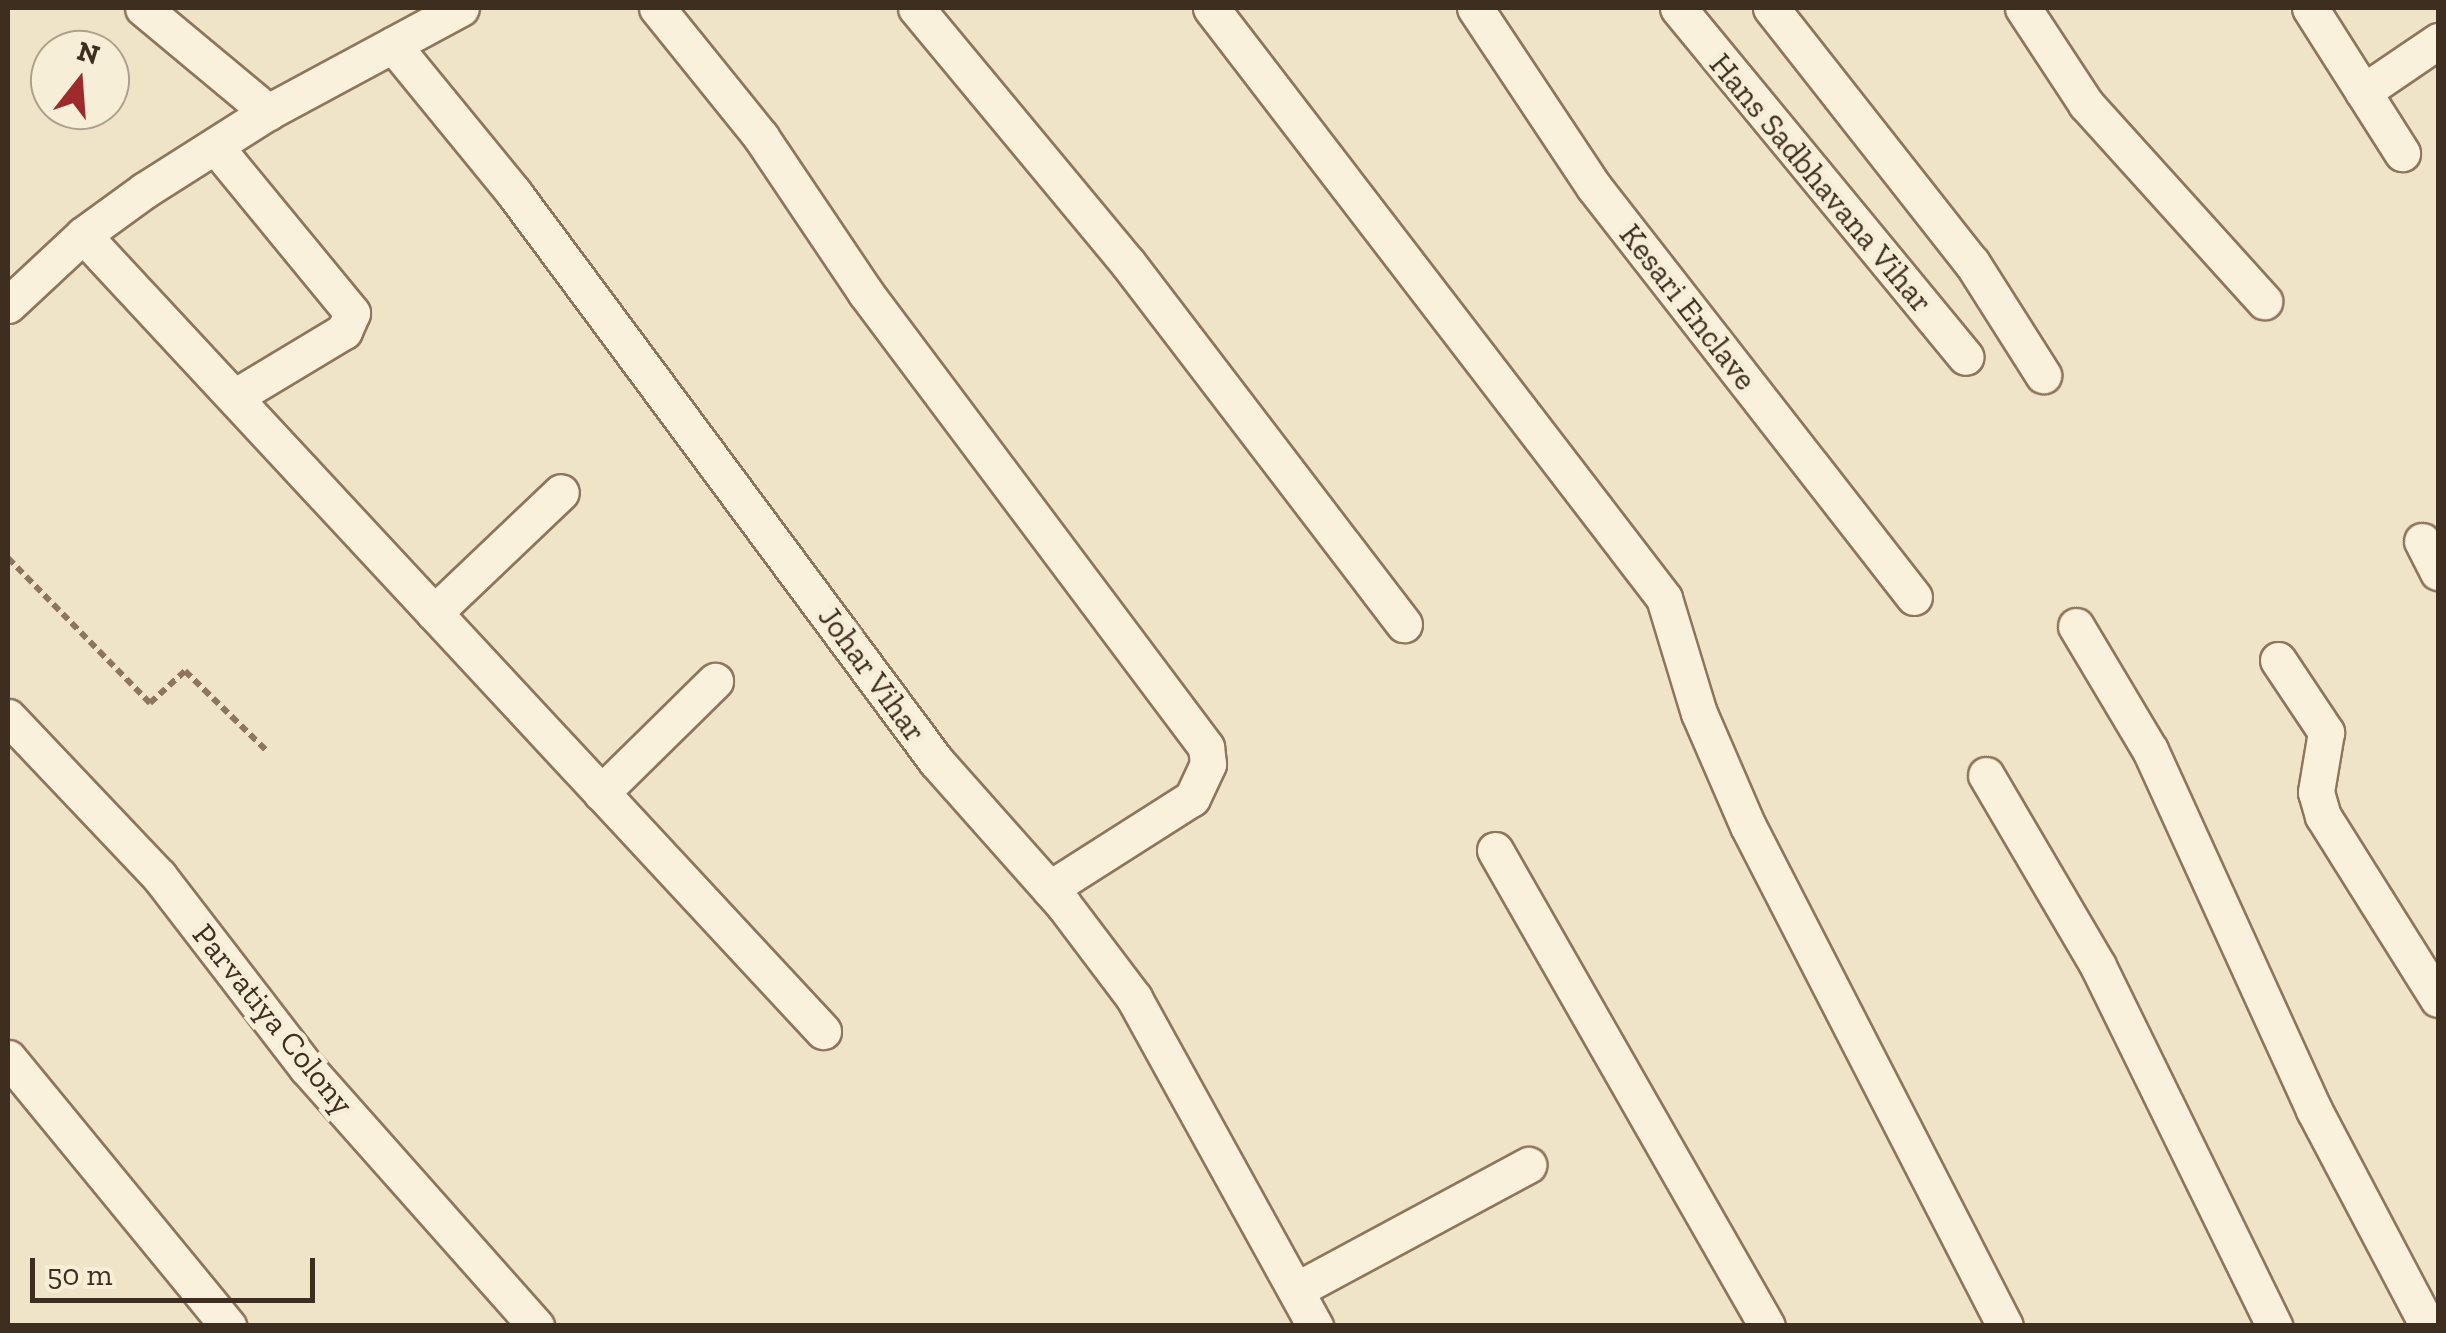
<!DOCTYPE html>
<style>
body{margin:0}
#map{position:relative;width:2446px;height:1333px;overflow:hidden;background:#f0e4c8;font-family:"Zilla Slab",serif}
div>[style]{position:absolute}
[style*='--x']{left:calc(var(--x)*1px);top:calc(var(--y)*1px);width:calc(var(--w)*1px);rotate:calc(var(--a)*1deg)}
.path>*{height:6px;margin-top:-3px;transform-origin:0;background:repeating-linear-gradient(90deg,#8d765c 0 8px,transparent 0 13px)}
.roads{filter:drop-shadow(2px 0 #8d765c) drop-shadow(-2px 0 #8d765c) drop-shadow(0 2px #8d765c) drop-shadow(0 -2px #8d765c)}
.minor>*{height:35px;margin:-17.5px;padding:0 17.5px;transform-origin:17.5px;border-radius:17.5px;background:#faf1dc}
span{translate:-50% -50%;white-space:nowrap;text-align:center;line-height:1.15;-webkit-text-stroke:9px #f7eed8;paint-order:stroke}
.street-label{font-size:32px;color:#3d2e20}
.frame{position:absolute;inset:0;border:10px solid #3d2e20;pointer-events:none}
.north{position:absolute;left:30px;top:30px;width:100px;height:100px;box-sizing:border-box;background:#f7eed8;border:2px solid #ada18e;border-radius:50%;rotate:17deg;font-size:28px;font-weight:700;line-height:40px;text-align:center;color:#3d2e20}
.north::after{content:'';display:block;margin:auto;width:35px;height:45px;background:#9e2a2b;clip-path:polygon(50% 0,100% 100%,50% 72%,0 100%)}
.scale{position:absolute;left:30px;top:1258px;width:285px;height:45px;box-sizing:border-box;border:5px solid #3d2e20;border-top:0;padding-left:12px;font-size:30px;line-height:35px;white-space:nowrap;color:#3d2e20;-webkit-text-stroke:8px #f7eed8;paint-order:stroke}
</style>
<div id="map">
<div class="path">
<div style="--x:8;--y:558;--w:203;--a:45.6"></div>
<div style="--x:150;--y:703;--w:47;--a:-42.4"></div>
<div style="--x:185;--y:671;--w:116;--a:44.3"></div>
</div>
<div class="roads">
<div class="minor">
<div style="--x:143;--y:8;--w:163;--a:39.8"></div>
<div style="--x:657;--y:8;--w:166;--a:51.1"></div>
<div style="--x:761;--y:137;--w:187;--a:56.1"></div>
<div style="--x:865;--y:292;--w:569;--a:53.15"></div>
<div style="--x:1206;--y:747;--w:17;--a:83"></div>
<div style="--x:1208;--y:764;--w:38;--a:115"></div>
<div style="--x:1192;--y:798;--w:169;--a:147.5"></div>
<div style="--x:916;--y:8;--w:330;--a:50.3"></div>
<div style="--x:1127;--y:262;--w:456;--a:52.6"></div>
<div style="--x:1211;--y:8;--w:744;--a:52.48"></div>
<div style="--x:1664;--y:598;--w:120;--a:73.1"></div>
<div style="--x:1699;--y:713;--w:123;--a:66.6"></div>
<div style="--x:1748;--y:826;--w:562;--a:62.8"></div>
<div style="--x:1475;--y:8;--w:215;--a:56.4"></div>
<div style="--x:1594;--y:187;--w:520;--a:52.03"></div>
<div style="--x:1678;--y:8;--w:452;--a:50.5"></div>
<div style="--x:1771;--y:8;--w:325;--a:51.8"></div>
<div style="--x:1972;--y:263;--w:133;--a:57.6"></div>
<div style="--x:2023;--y:8;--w:115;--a:56.7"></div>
<div style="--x:2086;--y:104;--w:266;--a:47.9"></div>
<div style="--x:2310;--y:8;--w:172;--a:57.6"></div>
<div style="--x:393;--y:45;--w:191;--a:50.7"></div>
<div style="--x:514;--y:193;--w:708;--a:53.39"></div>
<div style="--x:936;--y:761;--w:191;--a:48.4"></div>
<div style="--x:1063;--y:904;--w:118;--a:52.9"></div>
<div style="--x:1134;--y:998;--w:375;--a:61.1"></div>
<div style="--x:2363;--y:92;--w:91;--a:-34.2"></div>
<div style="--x:215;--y:146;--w:216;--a:50.6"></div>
<div style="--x:352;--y:313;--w:20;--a:114"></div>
<div style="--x:344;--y:331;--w:128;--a:149"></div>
<div style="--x:83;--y:235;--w:1087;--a:47.09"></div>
<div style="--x:8;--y:305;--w:103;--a:-43"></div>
<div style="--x:83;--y:235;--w:77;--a:-36"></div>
<div style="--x:145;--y:190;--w:146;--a:-32.4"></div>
<div style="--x:268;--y:112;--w:219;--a:-28.3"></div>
<div style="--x:2422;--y:541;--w:35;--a:63"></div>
<div style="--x:434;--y:613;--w:175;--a:-43.6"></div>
<div style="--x:2076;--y:626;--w:144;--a:59.2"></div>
<div style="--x:2150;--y:750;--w:396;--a:65.5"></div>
<div style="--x:2314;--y:1110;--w:244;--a:62.2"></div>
<div style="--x:2278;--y:660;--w:87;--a:56.3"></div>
<div style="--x:2326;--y:732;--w:61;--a:99.5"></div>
<div style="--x:2316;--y:792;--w:25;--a:74"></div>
<div style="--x:2323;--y:816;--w:216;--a:57.9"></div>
<div style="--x:8;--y:717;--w:219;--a:46.5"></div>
<div style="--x:159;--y:876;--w:242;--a:52.4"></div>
<div style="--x:307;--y:1068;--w:345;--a:48.4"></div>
<div style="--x:1986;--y:775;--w:221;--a:59.6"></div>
<div style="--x:2098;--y:966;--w:401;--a:63.9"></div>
<div style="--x:601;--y:793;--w:160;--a:-44.5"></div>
<div style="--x:1495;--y:850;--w:548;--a:60.26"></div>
<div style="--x:8;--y:1058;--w:347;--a:50.6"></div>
<div style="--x:1296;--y:1290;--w:264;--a:-28.3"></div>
</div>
</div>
<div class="street-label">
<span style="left:1821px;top:183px;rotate:50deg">Hans Sadbhavana Vihar</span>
<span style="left:1688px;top:307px;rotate:52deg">Kesari Enclave</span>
<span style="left:872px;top:674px;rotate:54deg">Johar Vihar</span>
<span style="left:273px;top:1019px;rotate:51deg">Parvatiya Colony</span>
</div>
<div class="frame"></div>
<div class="north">N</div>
<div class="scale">50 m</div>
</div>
